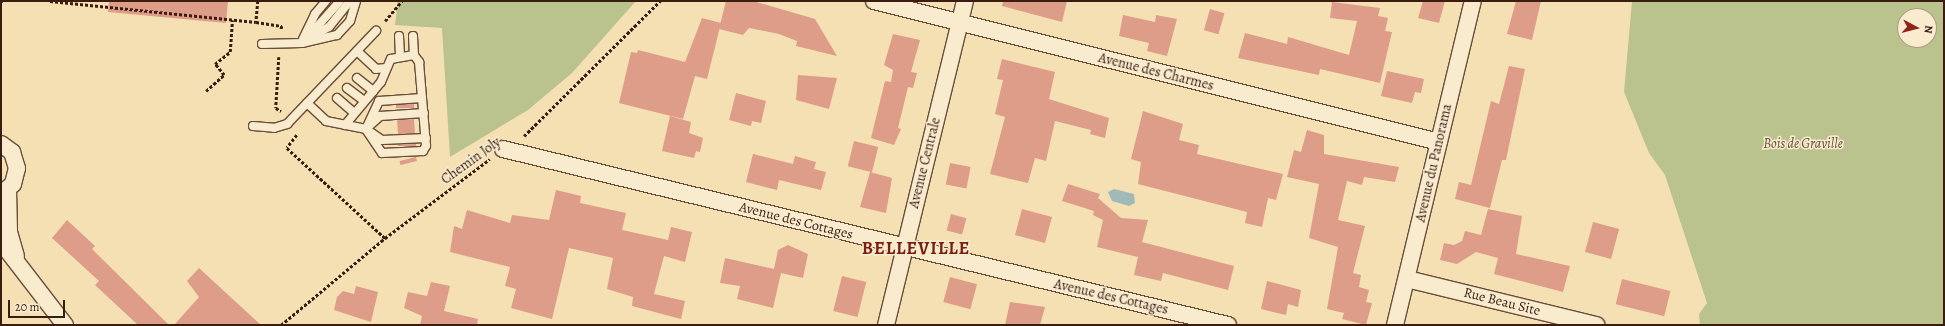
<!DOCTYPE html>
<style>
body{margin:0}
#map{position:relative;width:1945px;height:326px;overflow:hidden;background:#f5e0b3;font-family:Alegreya,serif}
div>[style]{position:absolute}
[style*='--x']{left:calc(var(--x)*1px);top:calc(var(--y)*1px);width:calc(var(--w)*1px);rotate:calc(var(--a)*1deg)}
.green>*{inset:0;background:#bac38e}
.water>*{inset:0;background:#a0bbb7}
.building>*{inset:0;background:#de9d89;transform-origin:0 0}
.path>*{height:2.5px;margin-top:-1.25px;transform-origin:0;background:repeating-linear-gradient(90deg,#3a1c10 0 3px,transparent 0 5px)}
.roads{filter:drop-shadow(1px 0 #694d39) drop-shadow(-1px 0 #694d39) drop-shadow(0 1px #694d39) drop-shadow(0 -1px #694d39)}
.service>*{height:8px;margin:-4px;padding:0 4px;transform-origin:4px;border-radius:4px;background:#f8ebce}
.minor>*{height:16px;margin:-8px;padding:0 8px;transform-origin:8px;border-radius:8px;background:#f8ebce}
span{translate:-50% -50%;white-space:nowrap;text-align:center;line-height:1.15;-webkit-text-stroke:3px #f8ebce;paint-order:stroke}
.street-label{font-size:14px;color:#3a1c10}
.park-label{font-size:14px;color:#604e36;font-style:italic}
.district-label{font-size:18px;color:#7a1f14;font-weight:700;letter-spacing:1px}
.frame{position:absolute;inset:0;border:2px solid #3a1c10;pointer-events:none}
.north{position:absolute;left:1897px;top:8px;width:40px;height:40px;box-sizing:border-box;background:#f8ebce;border:1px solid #ac9882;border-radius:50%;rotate:97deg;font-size:11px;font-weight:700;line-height:16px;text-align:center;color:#3a1c10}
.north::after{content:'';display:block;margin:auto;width:14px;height:18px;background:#8f2418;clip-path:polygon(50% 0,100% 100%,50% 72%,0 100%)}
.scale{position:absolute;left:8px;top:300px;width:57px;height:18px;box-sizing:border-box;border:2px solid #3a1c10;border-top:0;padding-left:5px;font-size:12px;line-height:14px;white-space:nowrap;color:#3a1c10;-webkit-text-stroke:3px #f8ebce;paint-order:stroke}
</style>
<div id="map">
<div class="green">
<div style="clip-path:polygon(398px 1px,636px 1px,572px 73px,528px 110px,450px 157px,442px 28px,395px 25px)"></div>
<div style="clip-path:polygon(evenodd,1632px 1px,1944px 1px,1944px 325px,1700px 325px,1699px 314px,1707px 303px,1665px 175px,1649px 153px,1624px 92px,1632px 1px,1905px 16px,1929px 16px,1929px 40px,1905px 40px,1905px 16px)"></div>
</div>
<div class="water">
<div style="clip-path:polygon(1114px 189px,1134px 194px,1135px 203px,1129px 206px,1112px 201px,1108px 192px)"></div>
</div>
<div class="building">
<div style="clip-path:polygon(109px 1px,228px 1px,226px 23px,108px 12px)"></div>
<div style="clip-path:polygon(726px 1px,753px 1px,815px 19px,837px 56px,796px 46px,797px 41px,779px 34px,749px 28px,743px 35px,719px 29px)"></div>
<div style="clip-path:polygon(1003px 1px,1067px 1px,1062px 22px,1002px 6px)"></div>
<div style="clip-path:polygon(1423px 1px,1445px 1px,1439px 23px,1418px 18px)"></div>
<div style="clip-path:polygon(1516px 1px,1541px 1px,1532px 40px,1507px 34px)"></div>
<div style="clip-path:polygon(1332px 2px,1380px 8px,1378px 16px,1388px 18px,1385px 31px,1392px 32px,1380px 83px,1320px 69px,1319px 75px,1238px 58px,1245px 33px,1287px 44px,1288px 37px,1349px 55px,1357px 21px,1330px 18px)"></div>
<div style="left:1210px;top:9px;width:15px;height:22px;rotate:16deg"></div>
<div style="clip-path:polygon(1123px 15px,1155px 22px,1156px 15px,1177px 19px,1167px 56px,1147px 51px,1149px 43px,1119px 36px)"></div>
<div style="clip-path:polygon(702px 18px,721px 23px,707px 79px,695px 76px,683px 119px,619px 103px,631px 52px,637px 53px,638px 50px,685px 62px)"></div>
<div style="clip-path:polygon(893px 34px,920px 40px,911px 72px,917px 73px,913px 88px,908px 87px,898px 128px,901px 129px,894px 145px,871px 138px,885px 81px,891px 82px,893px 70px,884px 65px)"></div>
<div style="clip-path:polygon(1002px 59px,1055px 72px,1049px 99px,1109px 118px,1105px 138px,1090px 134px,1091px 130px,1055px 121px,1046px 161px,1035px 158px,1028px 183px,990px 174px,1005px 117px,995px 114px,1003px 80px,997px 79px)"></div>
<div style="clip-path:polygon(1509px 66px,1525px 69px,1506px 160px,1502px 160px,1490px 208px,1455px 199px,1459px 182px,1471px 185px,1491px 101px,1499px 104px)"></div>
<div style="clip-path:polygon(1387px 71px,1424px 79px,1421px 93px,1415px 92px,1412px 103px,1381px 96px)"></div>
<div style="clip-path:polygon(798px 75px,837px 78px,829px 109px,796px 100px)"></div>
<div style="clip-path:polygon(736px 93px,766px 101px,761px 123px,752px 121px,751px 126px,729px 120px)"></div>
<div style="left:414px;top:104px;width:4px;height:18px;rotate:90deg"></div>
<div style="clip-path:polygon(1143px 111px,1183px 124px,1179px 140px,1199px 145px,1197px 154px,1283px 174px,1276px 200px,1268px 198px,1262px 227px,1245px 223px,1247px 212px,1138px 184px,1141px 162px,1131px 159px)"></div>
<div style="clip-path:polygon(670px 116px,691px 122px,689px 133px,703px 138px,700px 152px,696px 151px,694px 158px,662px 151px)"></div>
<div style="left:414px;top:119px;width:14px;height:17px;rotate:86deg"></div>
<div style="clip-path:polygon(1307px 130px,1324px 135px,1324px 154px,1399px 167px,1395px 182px,1364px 177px,1362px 185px,1347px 181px,1338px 220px,1365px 226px,1353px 273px,1361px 275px,1359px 287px,1369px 290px,1366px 302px,1372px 303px,1366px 325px,1342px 319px,1344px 313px,1327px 309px,1338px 247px,1309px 238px,1319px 184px,1287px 177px,1294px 150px,1301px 152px)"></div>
<div style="left:854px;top:141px;width:25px;height:26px;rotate:14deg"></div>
<div style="left:416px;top:144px;width:2px;height:18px;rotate:90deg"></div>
<div style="clip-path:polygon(753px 154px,793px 164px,795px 156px,816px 162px,814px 169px,826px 172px,821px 190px,779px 180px,777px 190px,746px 182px)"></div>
<div style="left:416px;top:157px;width:4px;height:17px;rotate:76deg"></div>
<div style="left:950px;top:163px;width:21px;height:22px;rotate:11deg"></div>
<div style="clip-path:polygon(870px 172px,892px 178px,886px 213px,860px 207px)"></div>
<div style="clip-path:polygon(1068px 184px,1100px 194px,1098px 198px,1121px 218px,1148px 220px,1142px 242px,1234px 266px,1228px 290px,1163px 273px,1161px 281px,1134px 275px,1138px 257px,1097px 247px,1103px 220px,1093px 215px,1094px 211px,1062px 201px)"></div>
<div style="clip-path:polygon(556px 190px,581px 196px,580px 203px,626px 213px,622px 230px,668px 240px,671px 227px,692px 232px,685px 262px,664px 256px,654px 294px,685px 301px,681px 319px,632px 306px,633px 297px,607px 289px,613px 258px,569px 248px,552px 319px,511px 308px,516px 289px,505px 286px,510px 267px,450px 252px,454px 226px,462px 229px,467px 210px,510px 223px,512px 215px,549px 220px)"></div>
<div style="left:1022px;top:209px;width:31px;height:27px;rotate:15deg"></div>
<div style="clip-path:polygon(1488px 209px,1522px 216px,1516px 254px,1570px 266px,1563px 292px,1494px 274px,1498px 258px,1476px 252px,1457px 264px,1440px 260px,1444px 243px,1454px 245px,1462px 241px,1465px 231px,1481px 235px)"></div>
<div style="left:951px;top:214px;width:16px;height:17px;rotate:15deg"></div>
<div style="clip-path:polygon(67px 220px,95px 246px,92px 249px,169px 325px,138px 325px,95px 285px,99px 281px,52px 238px)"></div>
<div style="left:1593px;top:222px;width:27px;height:31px;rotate:15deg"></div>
<div style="clip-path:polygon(788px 245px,808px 254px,803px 278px,781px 273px,773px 308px,737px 299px,740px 286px,720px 283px,725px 258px,774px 269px,778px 250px)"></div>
<div style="clip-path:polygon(199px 268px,261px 325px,174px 325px,199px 297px,187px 281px)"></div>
<div style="left:842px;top:276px;width:25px;height:36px;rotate:14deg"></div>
<div style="left:950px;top:277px;width:28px;height:26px;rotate:15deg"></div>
<div style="left:1622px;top:279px;width:50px;height:26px;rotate:14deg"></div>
<div style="clip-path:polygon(1267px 281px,1301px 290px,1298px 307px,1288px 304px,1286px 315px,1261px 309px)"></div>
<div style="clip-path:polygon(431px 282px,450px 286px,444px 311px,478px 319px,477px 325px,420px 325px,422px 316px,404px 308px,408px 292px,427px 296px)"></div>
<div style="clip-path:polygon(356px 286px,378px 292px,371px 322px,334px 310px,337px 297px,343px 291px,354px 294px)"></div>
<div style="clip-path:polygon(1010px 302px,1045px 307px,1040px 325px,1005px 325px)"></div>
</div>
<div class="path">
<div style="--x:50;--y:1;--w:207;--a:5.8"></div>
<div style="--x:258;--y:1;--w:21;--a:95"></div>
<div style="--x:256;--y:22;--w:26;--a:9"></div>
<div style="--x:282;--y:26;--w:4;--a:104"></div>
<div style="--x:1;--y:3;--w:2;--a:-90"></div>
<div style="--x:385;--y:21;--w:26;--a:-50"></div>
<div style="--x:279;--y:57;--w:51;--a:93.4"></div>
<div style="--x:276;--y:108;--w:6;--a:31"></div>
<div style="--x:206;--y:91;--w:24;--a:-42"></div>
<div style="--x:224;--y:75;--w:14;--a:-129"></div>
<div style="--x:215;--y:64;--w:19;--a:-39"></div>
<div style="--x:230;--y:52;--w:32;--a:-86"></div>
<div style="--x:297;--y:135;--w:16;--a:128"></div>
<div style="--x:287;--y:148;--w:133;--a:42.6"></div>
<div style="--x:524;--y:136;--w:192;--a:-44.8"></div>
<div style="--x:281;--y:325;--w:136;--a:-39.9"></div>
<div style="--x:385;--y:238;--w:131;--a:-37"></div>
</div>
<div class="roads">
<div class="service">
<div style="--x:399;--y:36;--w:19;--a:87"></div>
<div style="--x:413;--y:36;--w:19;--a:87"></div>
<div style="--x:308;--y:37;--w:48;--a:-48.4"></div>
<div style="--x:303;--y:39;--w:28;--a:-64"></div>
<div style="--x:315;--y:14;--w:17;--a:-50"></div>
<div style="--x:307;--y:40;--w:26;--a:-31"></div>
<div style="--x:329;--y:27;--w:33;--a:-51"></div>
<div style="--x:262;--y:44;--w:40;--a:-1.4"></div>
<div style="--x:302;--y:43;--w:36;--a:-13"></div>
<div style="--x:337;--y:35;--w:19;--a:-47"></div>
<div style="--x:350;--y:21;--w:21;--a:-73"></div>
<div style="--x:357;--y:51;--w:26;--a:43"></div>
<div style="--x:376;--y:69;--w:10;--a:-6"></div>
<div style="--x:357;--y:78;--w:21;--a:39"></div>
<div style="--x:347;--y:88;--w:21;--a:37"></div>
<div style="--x:337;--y:98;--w:21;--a:41"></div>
<div style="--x:307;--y:103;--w:26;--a:43"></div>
<div style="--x:326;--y:121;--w:41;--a:11.3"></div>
<div style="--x:366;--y:129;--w:19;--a:35"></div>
<div style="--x:382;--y:140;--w:44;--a:-2.6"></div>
<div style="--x:345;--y:125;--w:56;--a:-50.1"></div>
<div style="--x:381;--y:82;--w:25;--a:-67"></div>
<div style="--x:391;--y:59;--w:23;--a:-10"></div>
<div style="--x:414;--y:55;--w:9;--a:54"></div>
<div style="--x:419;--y:62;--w:84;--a:85.2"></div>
<div style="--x:426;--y:146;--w:6;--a:121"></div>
<div style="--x:423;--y:151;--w:41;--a:177.2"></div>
<div style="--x:382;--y:153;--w:29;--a:-124"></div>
<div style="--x:253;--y:126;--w:21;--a:5"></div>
<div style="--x:274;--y:128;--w:14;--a:-17"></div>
<div style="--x:287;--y:124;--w:129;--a:-46.3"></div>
<div style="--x:369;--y:126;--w:15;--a:-42"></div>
<div style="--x:380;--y:116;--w:44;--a:-3.9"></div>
<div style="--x:366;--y:129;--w:31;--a:-65"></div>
<div style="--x:379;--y:101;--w:43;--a:-4"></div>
</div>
<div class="minor">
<div style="--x:874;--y:1;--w:582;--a:14.01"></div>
<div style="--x:1;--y:144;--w:14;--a:36"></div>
<div style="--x:12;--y:152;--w:17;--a:73"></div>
<div style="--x:17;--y:168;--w:16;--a:104"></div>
<div style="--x:13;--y:184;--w:16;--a:140"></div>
<div style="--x:503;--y:149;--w:746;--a:13.65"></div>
<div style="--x:8;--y:190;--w:42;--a:88.6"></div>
<div style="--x:9;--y:232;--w:25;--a:74"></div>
<div style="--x:1;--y:242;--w:105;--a:52.4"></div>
<div style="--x:1407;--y:279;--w:195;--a:13.7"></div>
<div style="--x:886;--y:325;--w:333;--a:-76.3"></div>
<div style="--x:1395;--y:325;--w:333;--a:-76.5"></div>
</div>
</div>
<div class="street-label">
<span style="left:1156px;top:72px;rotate:14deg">Avenue des Charmes</span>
<span style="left:471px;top:161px;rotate:-36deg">Chemin Joly</span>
<span style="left:925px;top:163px;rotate:-76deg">Avenue Centrale</span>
<span style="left:1434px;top:163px;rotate:-77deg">Avenue du Panorama</span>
<span style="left:796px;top:221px;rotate:14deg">Avenue des Cottages</span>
<span style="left:1111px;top:297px;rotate:13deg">Avenue des Cottages</span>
<span style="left:1502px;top:302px;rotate:14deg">Rue Beau Site</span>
</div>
<div class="park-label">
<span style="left:1803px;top:144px">Bois de Graville</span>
</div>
<div class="district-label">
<span style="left:916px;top:248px">BELLEVILLE</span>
</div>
<div class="frame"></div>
<div class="north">N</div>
<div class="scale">20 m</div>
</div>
